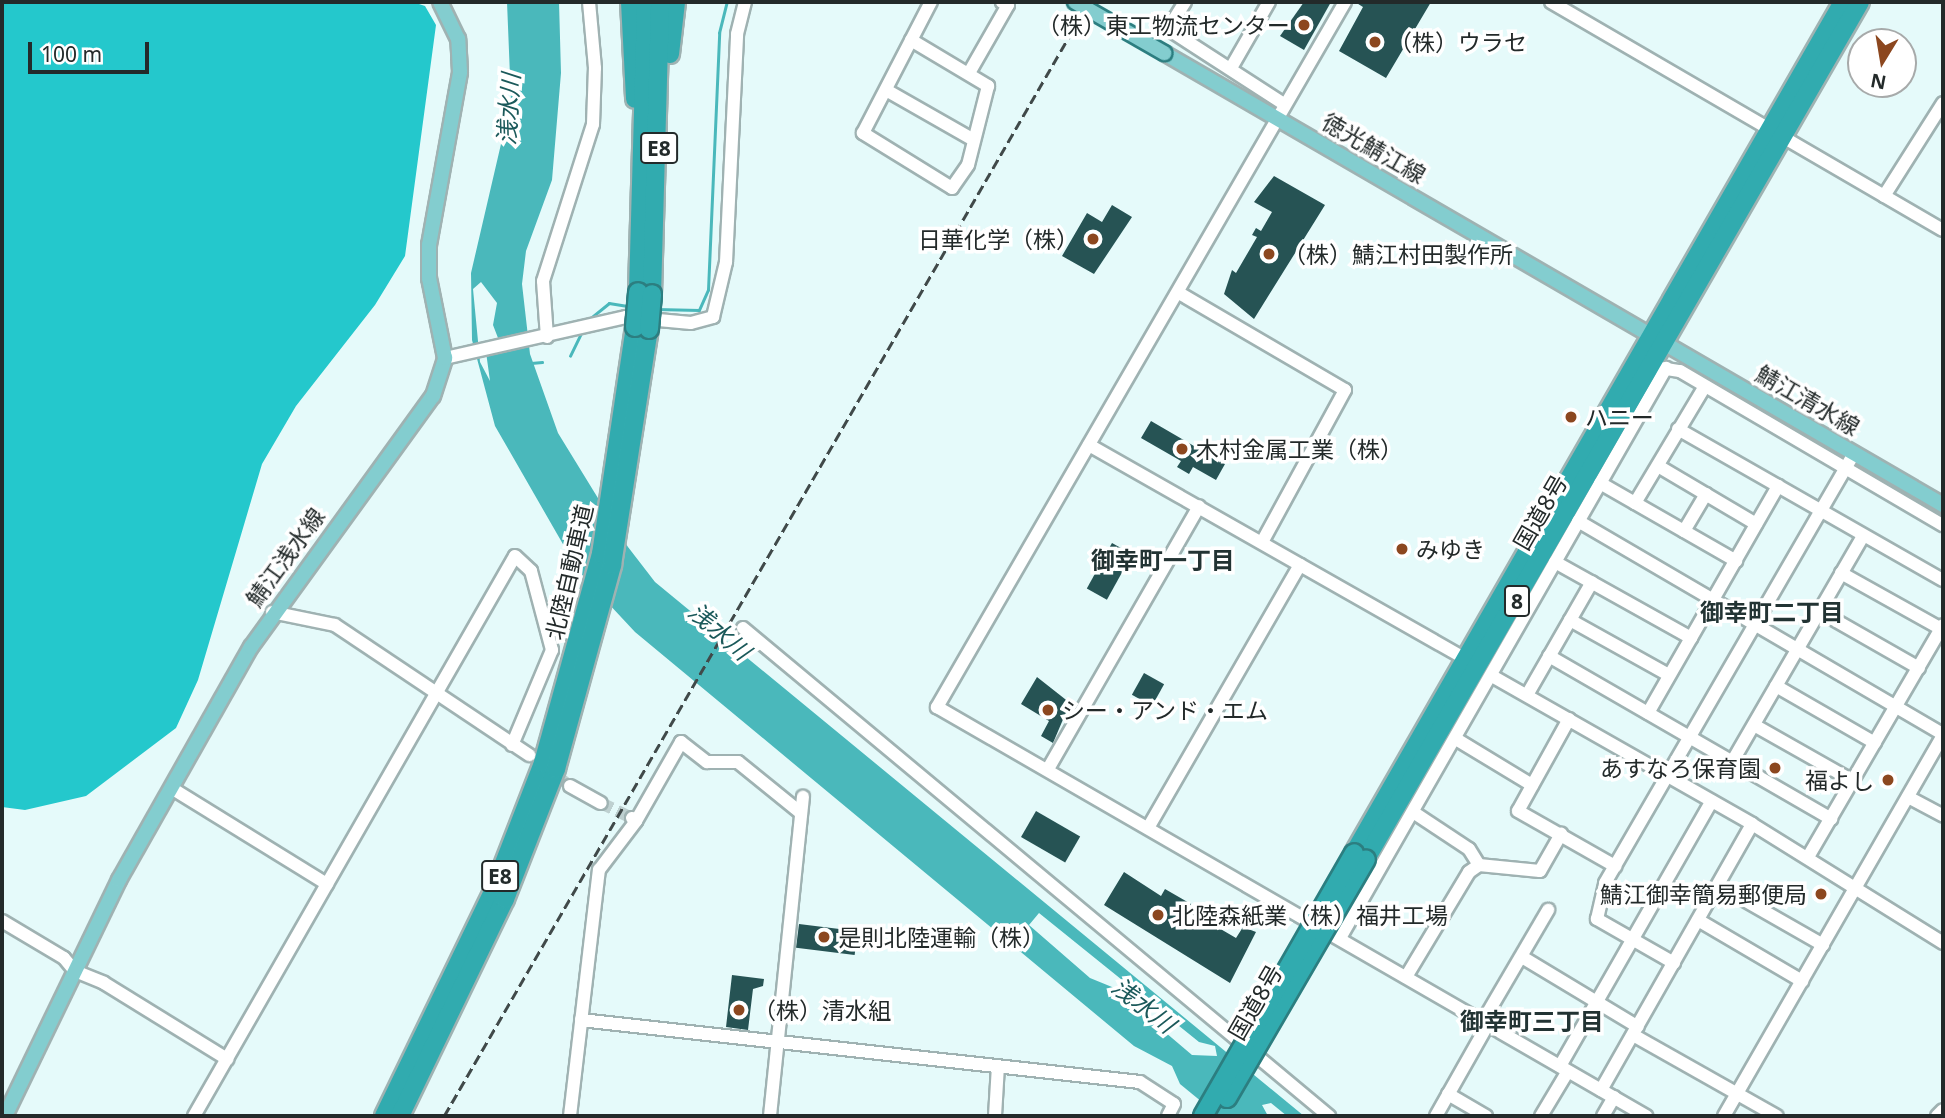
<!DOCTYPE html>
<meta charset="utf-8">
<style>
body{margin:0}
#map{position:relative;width:1945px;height:1118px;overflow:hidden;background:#e5fafa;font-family:"Noto Sans","Noto Sans JP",sans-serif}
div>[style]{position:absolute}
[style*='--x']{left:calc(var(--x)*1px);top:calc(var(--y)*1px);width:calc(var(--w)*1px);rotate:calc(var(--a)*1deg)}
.forest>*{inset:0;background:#24c8cc}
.water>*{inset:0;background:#4ab8bb}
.stream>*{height:2.5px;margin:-1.25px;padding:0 1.25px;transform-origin:1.25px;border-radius:1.25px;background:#4ab8bb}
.building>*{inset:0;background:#265354;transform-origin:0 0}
.minor-tunnel>*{height:12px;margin-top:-6px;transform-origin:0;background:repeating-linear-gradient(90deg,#bed0d0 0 12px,transparent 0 18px)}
.roads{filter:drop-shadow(2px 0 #9fb2b2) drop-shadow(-2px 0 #9fb2b2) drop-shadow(0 2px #9fb2b2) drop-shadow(0 -2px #9fb2b2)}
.minor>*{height:12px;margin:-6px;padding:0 6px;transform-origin:6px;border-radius:6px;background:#fff}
.major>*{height:14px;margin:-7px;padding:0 7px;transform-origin:7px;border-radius:7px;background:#83cdcf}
.highway>*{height:18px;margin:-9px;padding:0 9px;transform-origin:9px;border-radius:9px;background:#31abaf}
.rail>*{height:2.5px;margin-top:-1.25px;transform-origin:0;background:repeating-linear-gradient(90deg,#404949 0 10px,transparent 0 15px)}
.bridges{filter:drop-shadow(2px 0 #2c7e80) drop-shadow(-2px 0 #2c7e80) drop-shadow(0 2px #2c7e80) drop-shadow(0 -2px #2c7e80)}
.major-bridge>*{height:14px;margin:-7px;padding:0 7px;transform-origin:7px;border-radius:7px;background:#83cdcf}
.highway-bridge>*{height:18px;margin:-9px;padding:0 9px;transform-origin:9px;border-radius:9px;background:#31abaf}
.dots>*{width:19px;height:19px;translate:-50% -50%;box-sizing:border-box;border:4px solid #fff;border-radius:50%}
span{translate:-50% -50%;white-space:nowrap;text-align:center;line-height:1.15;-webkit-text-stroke:7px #fff;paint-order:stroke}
.shield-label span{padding:2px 5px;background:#fff;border:2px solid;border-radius:5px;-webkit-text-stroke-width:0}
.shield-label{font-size:21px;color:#232a2a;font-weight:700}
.poi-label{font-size:23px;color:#232a2a}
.right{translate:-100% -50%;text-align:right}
.left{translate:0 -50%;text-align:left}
.street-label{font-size:23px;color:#232a2a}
.water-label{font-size:24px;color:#1b595a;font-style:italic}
.neighbourhood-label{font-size:24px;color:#233;font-weight:700}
.frame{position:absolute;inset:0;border:4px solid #232a2a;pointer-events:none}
.north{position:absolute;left:1847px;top:28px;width:70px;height:70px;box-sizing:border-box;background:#fff;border:2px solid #a7aaaa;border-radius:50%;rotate:191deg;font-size:19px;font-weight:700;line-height:28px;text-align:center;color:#232a2a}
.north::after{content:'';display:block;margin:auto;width:24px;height:32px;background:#8c471f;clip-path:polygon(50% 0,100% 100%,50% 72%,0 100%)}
.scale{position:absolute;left:28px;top:42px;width:121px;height:32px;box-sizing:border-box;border:4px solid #232a2a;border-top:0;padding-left:9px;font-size:21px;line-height:24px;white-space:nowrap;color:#232a2a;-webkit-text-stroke:5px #fff;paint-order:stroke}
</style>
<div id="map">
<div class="forest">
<div style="clip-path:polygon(2px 2px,413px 2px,425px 6px,436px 25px,405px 256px,375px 305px,296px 406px,262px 464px,198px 680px,176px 728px,86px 796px,25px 810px,2px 807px)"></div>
</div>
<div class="water">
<div style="clip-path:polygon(evenodd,507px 2px,559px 2px,561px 73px,552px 180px,526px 251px,522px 284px,530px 354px,558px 433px,628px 547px,655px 582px,1304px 1116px,1287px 1116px,1271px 1103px,1262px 1105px,1268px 1116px,1219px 1116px,1180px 1084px,1172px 1066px,1134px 1046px,635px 632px,579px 572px,495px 426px,472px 340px,471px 273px,511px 101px,507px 2px,481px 282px,497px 303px,493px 325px,498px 338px,486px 352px,490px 381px,480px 362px,473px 289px,481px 282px,507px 2px,1039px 913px,1199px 1042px,1215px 1046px,1217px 1056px,1192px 1055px,1112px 987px,1090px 978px,1029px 925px,1039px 913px)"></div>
</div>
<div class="stream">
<div style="--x:656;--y:309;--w:43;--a:1.3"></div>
<div style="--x:699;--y:310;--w:22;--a:-66"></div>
<div style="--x:708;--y:290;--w:257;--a:-87.5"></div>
<div style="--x:719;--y:33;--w:32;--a:-76"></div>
<div style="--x:587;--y:321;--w:28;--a:-39"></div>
<div style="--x:609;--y:303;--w:20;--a:9"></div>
<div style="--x:570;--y:356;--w:25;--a:-64"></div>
<div style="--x:531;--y:363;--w:11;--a:-5"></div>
</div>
<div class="building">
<div style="clip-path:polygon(1304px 2px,1331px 2px,1304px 50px,1280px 36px)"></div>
<div style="clip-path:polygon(1355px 2px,1431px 2px,1386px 78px,1339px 51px,1363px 7px)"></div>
<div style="clip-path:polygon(1274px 176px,1325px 205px,1254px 319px,1224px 294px,1232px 270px,1236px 273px,1257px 237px,1252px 235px,1256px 228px,1261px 231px,1272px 212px,1254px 202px)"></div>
<div style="clip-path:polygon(1112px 205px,1132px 217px,1094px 274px,1062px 256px,1087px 213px,1102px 222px)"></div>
<div style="clip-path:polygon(1151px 421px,1225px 464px,1216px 480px,1193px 467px,1189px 474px,1177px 467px,1181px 461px,1141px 438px)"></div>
<div style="left:1112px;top:543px;width:23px;height:52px;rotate:29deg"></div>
<div style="left:1144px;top:673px;width:23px;height:25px;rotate:29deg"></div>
<div style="clip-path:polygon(1037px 677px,1070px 703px,1053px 743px,1041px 736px,1049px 721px,1021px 704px)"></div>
<div style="left:1036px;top:811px;width:51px;height:30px;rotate:30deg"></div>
<div style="clip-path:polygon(1124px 872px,1161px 896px,1165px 889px,1191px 904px,1188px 910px,1236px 938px,1243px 927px,1256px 932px,1230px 983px,1104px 905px)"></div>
<div style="left:799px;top:924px;width:59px;height:24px;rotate:7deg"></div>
<div style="clip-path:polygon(732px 975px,764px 979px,763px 986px,753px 989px,748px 1030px,726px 1027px)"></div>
</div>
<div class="minor-tunnel">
<div style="--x:529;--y:755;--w:51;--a:37.1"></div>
<div style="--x:601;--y:803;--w:34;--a:26"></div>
</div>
<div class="roads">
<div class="minor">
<div style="--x:1185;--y:2;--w:32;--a:122"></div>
<div style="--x:1168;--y:29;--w:138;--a:32.9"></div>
<div style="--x:1345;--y:2;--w:815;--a:120.06"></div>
<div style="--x:937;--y:707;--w:819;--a:29.98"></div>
<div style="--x:1551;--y:2;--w:453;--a:30.2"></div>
<div style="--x:911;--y:40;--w:90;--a:30.9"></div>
<div style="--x:988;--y:86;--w:81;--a:104.2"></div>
<div style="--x:968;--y:165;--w:28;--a:125"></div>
<div style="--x:952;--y:188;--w:105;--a:-148.3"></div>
<div style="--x:863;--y:133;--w:148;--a:-62.6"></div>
<div style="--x:1231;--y:68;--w:76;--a:-60.1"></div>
<div style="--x:969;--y:73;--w:78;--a:-60.2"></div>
<div style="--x:1008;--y:5;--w:7;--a:-153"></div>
<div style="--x:886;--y:90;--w:99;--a:29.7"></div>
<div style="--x:1884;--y:196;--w:110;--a:-57.6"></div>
<div style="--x:1179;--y:293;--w:192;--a:30.3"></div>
<div style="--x:1345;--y:390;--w:173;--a:118.6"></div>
<div style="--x:547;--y:337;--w:56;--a:-94.1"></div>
<div style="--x:543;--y:281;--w:165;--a:-72.3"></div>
<div style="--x:593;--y:124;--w:56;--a:-88"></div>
<div style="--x:595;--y:68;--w:66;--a:-95.2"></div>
<div style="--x:445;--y:358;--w:186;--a:-12.8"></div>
<div style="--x:626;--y:317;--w:65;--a:5.3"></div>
<div style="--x:691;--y:323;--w:23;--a:-15"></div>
<div style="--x:713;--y:317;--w:57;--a:-76.7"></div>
<div style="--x:726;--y:262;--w:228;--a:-87.2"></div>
<div style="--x:737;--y:34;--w:33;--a:-76"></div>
<div style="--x:1660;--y:368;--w:20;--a:9"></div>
<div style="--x:1680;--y:371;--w:305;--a:30.4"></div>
<div style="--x:1678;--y:429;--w:305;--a:29.7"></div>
<div style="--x:1089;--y:445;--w:433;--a:29.6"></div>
<div style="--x:1658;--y:466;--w:114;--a:30.6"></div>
<div style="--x:1600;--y:483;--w:157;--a:29.8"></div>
<div style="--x:1635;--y:503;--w:136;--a:-59.1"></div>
<div style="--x:1578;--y:521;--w:423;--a:30.3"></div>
<div style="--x:1684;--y:531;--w:43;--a:-59.3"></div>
<div style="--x:1555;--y:562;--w:156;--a:29.2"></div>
<div style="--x:1841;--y:573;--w:115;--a:29.2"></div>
<div style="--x:1819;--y:611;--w:115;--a:29.7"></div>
<div style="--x:272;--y:612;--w:64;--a:11.7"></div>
<div style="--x:335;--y:625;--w:234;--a:33.8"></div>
<div style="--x:1570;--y:620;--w:113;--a:29.1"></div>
<div style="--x:743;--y:628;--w:763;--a:39.79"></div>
<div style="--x:1549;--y:656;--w:326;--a:30"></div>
<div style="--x:1492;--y:676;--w:299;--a:29.6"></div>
<div style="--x:1752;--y:824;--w:225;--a:31.9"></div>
<div style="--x:1776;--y:686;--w:114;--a:29.9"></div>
<div style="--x:1527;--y:695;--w:130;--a:-60.1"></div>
<div style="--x:1648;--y:713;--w:262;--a:-60.2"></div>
<div style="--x:1569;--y:719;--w:105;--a:119"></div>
<div style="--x:1518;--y:811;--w:112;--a:29.6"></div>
<div style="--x:1754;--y:725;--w:114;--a:29.5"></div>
<div style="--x:1456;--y:739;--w:89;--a:31.2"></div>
<div style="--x:1732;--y:762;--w:261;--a:-59.9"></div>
<div style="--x:1048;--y:769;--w:303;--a:-60.1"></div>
<div style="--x:570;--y:786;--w:35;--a:29"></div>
<div style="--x:173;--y:789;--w:181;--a:31.7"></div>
<div style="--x:1908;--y:797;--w:40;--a:28"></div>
<div style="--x:1413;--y:812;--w:67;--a:33.5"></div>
<div style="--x:1469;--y:849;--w:19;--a:58"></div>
<div style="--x:636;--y:821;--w:91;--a:-60.3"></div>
<div style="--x:681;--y:742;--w:33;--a:38"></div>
<div style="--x:707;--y:762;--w:31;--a:0"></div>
<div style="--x:738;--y:762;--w:81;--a:39"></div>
<div style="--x:1148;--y:828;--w:304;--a:-60"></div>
<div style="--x:1808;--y:857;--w:268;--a:-59.8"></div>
<div style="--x:1718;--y:885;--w:121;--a:29.7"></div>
<div style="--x:1698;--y:920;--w:121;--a:30.4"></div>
<div style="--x:2;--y:921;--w:72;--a:30.8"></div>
<div style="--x:64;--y:958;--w:17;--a:50"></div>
<div style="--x:75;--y:971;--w:31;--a:22"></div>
<div style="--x:104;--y:983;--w:145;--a:31.7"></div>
<div style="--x:1340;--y:938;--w:657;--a:-60.23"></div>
<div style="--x:1522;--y:957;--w:135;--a:31.1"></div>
<div style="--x:1674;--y:963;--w:89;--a:-150.3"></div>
<div style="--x:1597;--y:919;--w:37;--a:-77"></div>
<div style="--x:1605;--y:883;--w:497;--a:-59.9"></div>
<div style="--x:1406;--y:977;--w:122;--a:-59"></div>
<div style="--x:1469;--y:872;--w:12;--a:-35"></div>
<div style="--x:1479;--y:865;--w:61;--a:5.6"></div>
<div style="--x:1540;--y:871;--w:43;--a:-60.4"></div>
<div style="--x:581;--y:1020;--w:562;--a:6.33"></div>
<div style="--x:1140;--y:1082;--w:40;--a:32.9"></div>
<div style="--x:1174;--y:1104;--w:13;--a:117"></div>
<div style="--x:1483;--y:1021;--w:129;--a:-59.6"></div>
<div style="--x:1633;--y:1035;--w:165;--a:29.4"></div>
<div style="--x:1560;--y:1066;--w:305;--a:-60.2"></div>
<div style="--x:1601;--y:1090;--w:306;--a:-60.4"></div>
<div style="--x:1448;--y:1094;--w:44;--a:30.1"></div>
<div style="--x:194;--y:1116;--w:645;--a:-60.18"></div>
<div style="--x:515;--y:556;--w:22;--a:43"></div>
<div style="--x:531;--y:571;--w:82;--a:75.1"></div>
<div style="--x:552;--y:650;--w:103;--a:112.8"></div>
<div style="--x:570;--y:1116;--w:248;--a:-83.3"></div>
<div style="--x:599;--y:870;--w:61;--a:-52.9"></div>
<div style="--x:636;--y:821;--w:5;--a:-143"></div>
<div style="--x:770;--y:1116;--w:321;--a:-84.1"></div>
<div style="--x:995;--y:1116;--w:50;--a:-86.6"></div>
<div style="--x:1436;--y:1116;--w:106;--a:-60.5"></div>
<div style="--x:1541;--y:1116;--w:52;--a:-59"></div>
<div style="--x:1603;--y:1116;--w:22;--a:-60"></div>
<div style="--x:1724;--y:1116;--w:439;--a:-60.1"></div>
<div style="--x:1937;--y:1116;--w:8;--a:-45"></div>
</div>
<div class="major">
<div style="--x:1164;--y:53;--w:901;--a:30.12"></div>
<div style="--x:5;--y:1116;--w:262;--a:-64.2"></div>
<div style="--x:119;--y:880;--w:268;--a:-60.5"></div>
<div style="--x:251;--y:647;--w:310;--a:-54.1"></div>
<div style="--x:433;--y:396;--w:40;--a:-72"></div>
<div style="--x:445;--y:358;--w:82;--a:-101.3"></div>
<div style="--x:429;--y:278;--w:33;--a:-90"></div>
<div style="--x:429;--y:245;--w:176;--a:-79.8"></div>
<div style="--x:460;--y:72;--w:33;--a:-93"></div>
<div style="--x:458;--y:39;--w:41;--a:-115.9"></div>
</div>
<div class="highway">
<div style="--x:630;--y:2;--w:97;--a:87"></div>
<div style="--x:670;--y:54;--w:52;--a:-83.4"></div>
<div style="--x:638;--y:292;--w:290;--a:-88.4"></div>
<div style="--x:652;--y:294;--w:292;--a:-88.4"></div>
<div style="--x:1354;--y:853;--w:981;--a:-60.12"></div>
<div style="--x:1366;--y:859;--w:989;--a:-60.04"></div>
<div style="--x:384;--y:1116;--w:247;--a:-64.1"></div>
<div style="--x:492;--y:894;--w:141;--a:-68.7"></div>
<div style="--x:543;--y:763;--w:217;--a:-74.5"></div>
<div style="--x:601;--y:554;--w:230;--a:-81.5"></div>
<div style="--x:400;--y:1116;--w:241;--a:-64.2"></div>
<div style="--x:505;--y:899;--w:140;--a:-68.6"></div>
<div style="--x:556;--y:769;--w:212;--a:-74.6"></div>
<div style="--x:612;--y:565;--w:239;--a:-81.1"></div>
</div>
</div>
<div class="rail">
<div style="--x:444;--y:1116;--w:1287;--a:-59.93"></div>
</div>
<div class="bridges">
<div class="major-bridge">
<div style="--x:1075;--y:2;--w:103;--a:29.8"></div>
</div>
<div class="highway-bridge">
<div style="--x:635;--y:327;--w:35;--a:-85"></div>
<div style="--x:649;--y:329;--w:35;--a:-85"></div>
<div style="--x:1227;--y:1098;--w:276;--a:-59.8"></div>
<div style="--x:1203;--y:1116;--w:303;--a:-60.1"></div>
</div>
</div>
<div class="dots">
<div style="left:1304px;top:25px;background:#8c471f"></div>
<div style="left:1375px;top:42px;background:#8c471f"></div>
<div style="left:1093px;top:239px;background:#8c471f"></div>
<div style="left:1269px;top:254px;background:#8c471f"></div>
<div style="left:1571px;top:417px;background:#8c471f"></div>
<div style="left:1182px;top:449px;background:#8c471f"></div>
<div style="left:1402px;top:549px;background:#8c471f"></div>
<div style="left:1048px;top:710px;background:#8c471f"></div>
<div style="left:1775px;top:768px;background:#8c471f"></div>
<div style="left:1888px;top:780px;background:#8c471f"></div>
<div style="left:1821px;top:894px;background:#8c471f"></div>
<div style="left:1158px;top:915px;background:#8c471f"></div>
<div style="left:824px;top:937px;background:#8c471f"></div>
<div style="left:739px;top:1010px;background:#8c471f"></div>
</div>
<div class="shield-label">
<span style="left:659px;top:148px">E8</span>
<span style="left:1517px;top:601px">8</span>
<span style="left:500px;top:876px">E8</span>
</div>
<div class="poi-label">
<span class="right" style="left:1290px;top:25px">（株）東工物流センター</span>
<span class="left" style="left:1389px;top:42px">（株）ウラセ</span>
<span class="right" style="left:1079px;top:239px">日華化学（株）</span>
<span class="left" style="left:1283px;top:254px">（株）鯖江村田製作所</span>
<span class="left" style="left:1585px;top:417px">ハニー</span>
<span class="left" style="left:1196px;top:449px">木村金属工業（株）</span>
<span class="left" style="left:1416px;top:549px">みゆき</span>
<span class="left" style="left:1062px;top:710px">シー・アンド・エム</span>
<span class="right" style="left:1761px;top:768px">あすなろ保育園</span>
<span class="right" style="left:1874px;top:780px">福よし</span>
<span class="right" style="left:1807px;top:894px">鯖江御幸簡易郵便局</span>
<span class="left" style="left:1172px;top:915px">北陸森紙業（株）福井工場</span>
<span class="left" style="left:838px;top:937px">是則北陸運輸（株）</span>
<span class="left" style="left:753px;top:1010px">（株）清水組</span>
</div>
<div class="street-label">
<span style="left:1374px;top:148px;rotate:30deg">徳光鯖江線</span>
<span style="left:1808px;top:400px;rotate:30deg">鯖江清水線</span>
<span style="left:1540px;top:512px;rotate:-60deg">国道8号</span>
<span style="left:285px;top:557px;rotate:-54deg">鯖江浅水線</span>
<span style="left:569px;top:572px;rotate:-77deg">北陸自動車道</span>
<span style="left:1255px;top:1002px;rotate:-60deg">国道8号</span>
</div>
<div class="water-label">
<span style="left:508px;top:109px;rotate:-86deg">浅水川</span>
<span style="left:720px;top:631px;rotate:41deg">浅水川</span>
<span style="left:1144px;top:1005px;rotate:38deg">浅水川</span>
</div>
<div class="neighbourhood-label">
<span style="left:1163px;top:560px">御幸町一丁目</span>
<span style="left:1772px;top:612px">御幸町二丁目</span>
<span style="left:1532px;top:1021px">御幸町三丁目</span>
</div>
<div class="frame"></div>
<div class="north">N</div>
<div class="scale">100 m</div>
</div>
